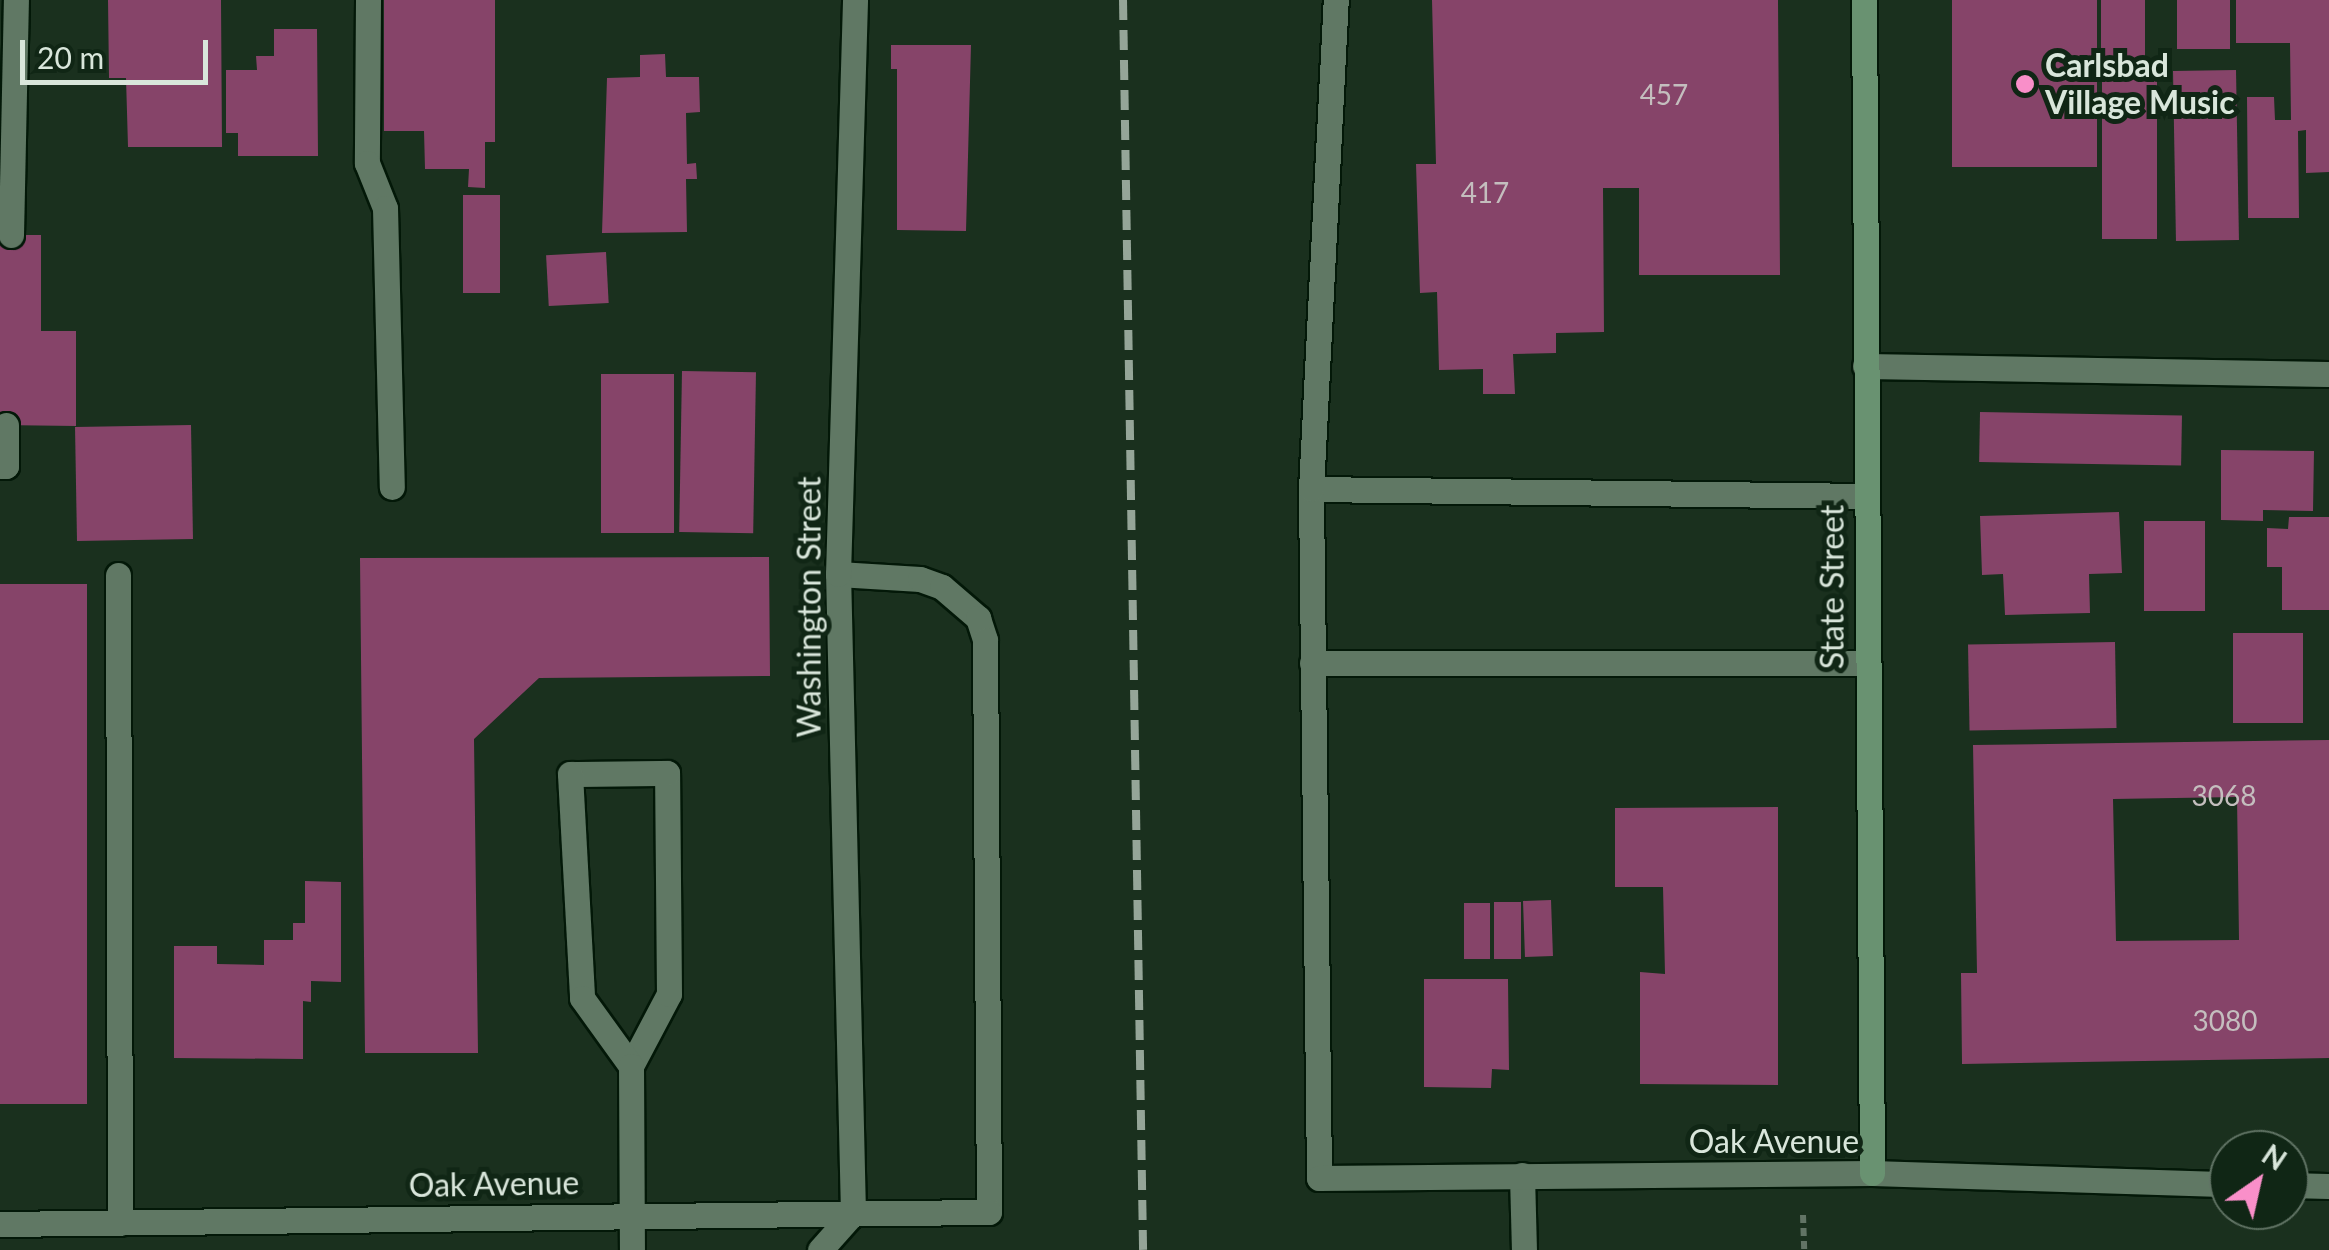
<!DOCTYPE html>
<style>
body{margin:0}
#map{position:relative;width:2329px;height:1250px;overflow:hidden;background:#1a301e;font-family:Lato,sans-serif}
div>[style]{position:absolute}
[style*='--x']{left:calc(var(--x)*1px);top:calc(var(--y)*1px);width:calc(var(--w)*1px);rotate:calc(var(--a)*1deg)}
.building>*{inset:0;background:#864469;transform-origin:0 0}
.path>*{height:6px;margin-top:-3px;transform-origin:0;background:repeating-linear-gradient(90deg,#627465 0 8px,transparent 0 13px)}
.roads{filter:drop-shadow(2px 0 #031808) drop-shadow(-2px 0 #031808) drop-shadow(0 2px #031808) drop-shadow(0 -2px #031808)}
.lane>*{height:25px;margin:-12.5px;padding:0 12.5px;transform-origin:12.5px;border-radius:12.5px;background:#607864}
.street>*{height:25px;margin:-12.5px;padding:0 12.5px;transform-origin:12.5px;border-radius:12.5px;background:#607864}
.secondary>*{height:25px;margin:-12.5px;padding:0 12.5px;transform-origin:12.5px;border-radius:12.5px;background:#699271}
.rail>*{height:8px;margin-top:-4px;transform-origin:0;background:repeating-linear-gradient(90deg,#95a598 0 20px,transparent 0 30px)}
.dots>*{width:28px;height:28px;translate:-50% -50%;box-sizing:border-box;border:5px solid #102615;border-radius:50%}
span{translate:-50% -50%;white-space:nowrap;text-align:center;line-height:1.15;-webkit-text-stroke:10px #102615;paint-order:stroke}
.number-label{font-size:28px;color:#c4bebe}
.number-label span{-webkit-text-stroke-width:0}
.poi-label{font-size:32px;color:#d9e6db;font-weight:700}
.left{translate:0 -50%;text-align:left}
.street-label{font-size:32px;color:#d9e6db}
.north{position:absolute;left:2209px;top:1130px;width:100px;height:100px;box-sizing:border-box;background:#102615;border:2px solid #607364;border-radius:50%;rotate:34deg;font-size:28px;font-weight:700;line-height:40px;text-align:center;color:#d9e6db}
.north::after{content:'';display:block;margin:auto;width:35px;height:45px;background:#f98fc9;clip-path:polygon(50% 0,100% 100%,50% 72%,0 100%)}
.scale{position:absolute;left:20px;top:40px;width:188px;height:45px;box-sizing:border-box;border:5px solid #d9e6db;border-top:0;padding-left:12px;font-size:30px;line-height:35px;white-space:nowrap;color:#d9e6db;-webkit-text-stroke:8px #102615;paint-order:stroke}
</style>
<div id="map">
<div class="building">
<div style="clip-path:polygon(108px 0,221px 0,222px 147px,128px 147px,126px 78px,109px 78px)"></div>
<div style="clip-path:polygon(384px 0,495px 0,495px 142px,485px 142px,485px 188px,468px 187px,469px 169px,425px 169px,424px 131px,384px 131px)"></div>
<div style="clip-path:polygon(1432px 0,1778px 0,1780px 275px,1639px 275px,1639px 188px,1603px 188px,1604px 332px,1556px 333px,1556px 353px,1513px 354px,1515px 394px,1483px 394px,1483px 369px,1439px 370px,1437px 292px,1420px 293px,1416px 164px,1436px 164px)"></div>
<div style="left:1952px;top:0;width:145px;height:167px"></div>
<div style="left:2101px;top:0;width:44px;height:64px"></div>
<div style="left:2177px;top:0;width:53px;height:49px"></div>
<div style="clip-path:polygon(2236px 0,2329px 0,2329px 172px,2306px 173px,2306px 130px,2298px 131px,2299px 218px,2248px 218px,2247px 97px,2274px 97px,2275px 120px,2291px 120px,2290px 43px,2236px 43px)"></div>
<div style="clip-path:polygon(274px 29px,317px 29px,318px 156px,238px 156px,238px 133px,226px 133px,226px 70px,257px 70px,256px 56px,274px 56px)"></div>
<div style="clip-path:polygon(891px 45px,971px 45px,966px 231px,897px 230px,897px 69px,891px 69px)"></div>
<div style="clip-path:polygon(665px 54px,666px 77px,699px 77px,700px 112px,686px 113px,687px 164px,696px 163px,697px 179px,686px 179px,687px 232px,602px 233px,607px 78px,640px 77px,640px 55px)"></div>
<div style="left:2157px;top:70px;width:169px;height:55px;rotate:90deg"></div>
<div style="left:2236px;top:70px;width:170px;height:63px;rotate:89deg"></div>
<div style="left:463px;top:195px;width:37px;height:98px"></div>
<div style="clip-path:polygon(0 235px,41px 235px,41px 331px,76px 331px,76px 426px,0 425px)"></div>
<div style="left:606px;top:252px;width:51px;height:60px;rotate:87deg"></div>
<div style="left:682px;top:371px;width:74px;height:161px;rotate:1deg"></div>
<div style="left:674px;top:374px;width:159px;height:73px;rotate:90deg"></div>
<div style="left:1980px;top:412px;width:202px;height:50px;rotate:1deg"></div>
<div style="left:191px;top:425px;width:114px;height:116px;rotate:89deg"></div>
<div style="clip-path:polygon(2221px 450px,2314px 451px,2313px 511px,2263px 510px,2263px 521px,2221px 520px)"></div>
<div style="clip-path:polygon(2119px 512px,2122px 573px,2089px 574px,2090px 613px,2005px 615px,2003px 574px,1982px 575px,1980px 516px)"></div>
<div style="clip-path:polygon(2289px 517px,2329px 517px,2329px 610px,2282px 610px,2282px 567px,2267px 567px,2267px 528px,2288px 529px)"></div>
<div style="left:2144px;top:521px;width:61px;height:90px"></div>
<div style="clip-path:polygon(769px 557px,770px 676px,539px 678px,474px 739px,478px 1053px,365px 1053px,360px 558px)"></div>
<div style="left:0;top:584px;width:87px;height:520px"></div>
<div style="left:2233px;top:633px;width:70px;height:90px"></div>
<div style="left:2115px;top:642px;width:86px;height:147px;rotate:89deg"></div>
<div style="clip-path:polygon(evenodd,2329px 740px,2329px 1058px,1962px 1064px,1961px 973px,1977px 973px,1973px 745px,2329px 740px,2237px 797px,2239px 940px,2116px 941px,2113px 799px,2237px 797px)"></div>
<div style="clip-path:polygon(1778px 807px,1778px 1085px,1640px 1084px,1640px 972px,1665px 974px,1663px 887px,1615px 887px,1615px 808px)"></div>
<div style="clip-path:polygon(305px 881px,341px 882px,341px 982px,311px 981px,311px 1002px,303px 1001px,303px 1059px,174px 1058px,174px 946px,217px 946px,217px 964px,264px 965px,264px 940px,293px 940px,293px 923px,305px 923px)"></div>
<div style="left:1551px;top:900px;width:56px;height:28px;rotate:88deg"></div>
<div style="left:1494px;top:902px;width:27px;height:57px"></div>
<div style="left:1464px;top:903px;width:26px;height:56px"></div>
<div style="clip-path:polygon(1424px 979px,1508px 979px,1509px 1070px,1492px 1069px,1491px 1088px,1424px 1087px)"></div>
</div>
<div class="path">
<div style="--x:1803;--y:1215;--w:35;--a:88"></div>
</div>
<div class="roads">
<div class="lane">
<div style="--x:368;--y:0;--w:163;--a:90.4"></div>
<div style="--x:367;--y:163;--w:48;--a:68.2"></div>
<div style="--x:385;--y:208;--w:279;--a:88.6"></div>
<div style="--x:11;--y:235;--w:235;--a:-88.8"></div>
<div style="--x:1865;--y:366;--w:464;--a:1"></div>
<div style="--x:0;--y:466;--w:6;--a:0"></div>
<div style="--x:6;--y:466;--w:41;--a:-90"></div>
<div style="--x:1311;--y:489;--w:554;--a:0.72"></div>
<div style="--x:838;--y:574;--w:82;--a:3.5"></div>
<div style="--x:920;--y:579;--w:23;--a:20"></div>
<div style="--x:942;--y:587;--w:48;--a:40.7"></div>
<div style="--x:978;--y:618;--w:23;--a:72"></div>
<div style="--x:985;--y:640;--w:572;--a:89.6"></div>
<div style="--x:118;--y:575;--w:648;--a:89.82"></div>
<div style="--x:1312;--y:663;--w:552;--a:0"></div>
<div style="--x:631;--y:1066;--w:81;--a:-62.2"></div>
<div style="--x:669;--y:994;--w:221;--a:-90.5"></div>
<div style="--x:667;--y:773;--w:97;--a:179.4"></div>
<div style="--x:570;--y:774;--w:224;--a:86.9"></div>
<div style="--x:582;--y:998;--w:84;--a:54.2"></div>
<div style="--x:631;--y:1066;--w:184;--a:89.7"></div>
<div style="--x:1522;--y:1175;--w:75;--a:88.5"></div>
<div style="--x:1319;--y:1178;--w:689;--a:-90.67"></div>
<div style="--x:1311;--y:489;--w:490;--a:-87.1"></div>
<div style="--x:820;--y:1250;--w:50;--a:-48.3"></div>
</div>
<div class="street">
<div style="--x:1319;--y:1178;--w:553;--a:-0.52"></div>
<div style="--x:1872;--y:1173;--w:357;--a:1.8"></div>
<div style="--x:2289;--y:1185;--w:40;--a:1.4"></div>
<div style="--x:853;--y:1213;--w:639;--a:-91.34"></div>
<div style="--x:838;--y:574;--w:574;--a:-88.3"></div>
<div style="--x:0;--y:1224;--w:989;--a:-0.7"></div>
</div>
<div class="secondary">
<div style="--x:1864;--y:0;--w:1173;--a:89.61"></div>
</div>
</div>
<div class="rail">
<div style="--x:1123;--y:0;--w:1250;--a:89.08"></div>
</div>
<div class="dots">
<div style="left:2025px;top:84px;background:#f98fc9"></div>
</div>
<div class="number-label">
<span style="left:1664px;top:94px">457</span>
<span style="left:1485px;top:192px">417</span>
<span style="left:2224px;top:795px">3068</span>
<span style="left:2225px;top:1020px">3080</span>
</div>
<div class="poi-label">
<span class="left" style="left:2045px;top:84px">Carlsbad<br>Village Music</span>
</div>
<div class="street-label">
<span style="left:1832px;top:587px;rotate:-90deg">State Street</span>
<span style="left:809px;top:607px;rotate:-90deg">Washington Street</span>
<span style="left:1774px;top:1141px">Oak Avenue</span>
<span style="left:494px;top:1184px;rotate:-1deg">Oak Avenue</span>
</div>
<div class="north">N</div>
<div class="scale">20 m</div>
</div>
